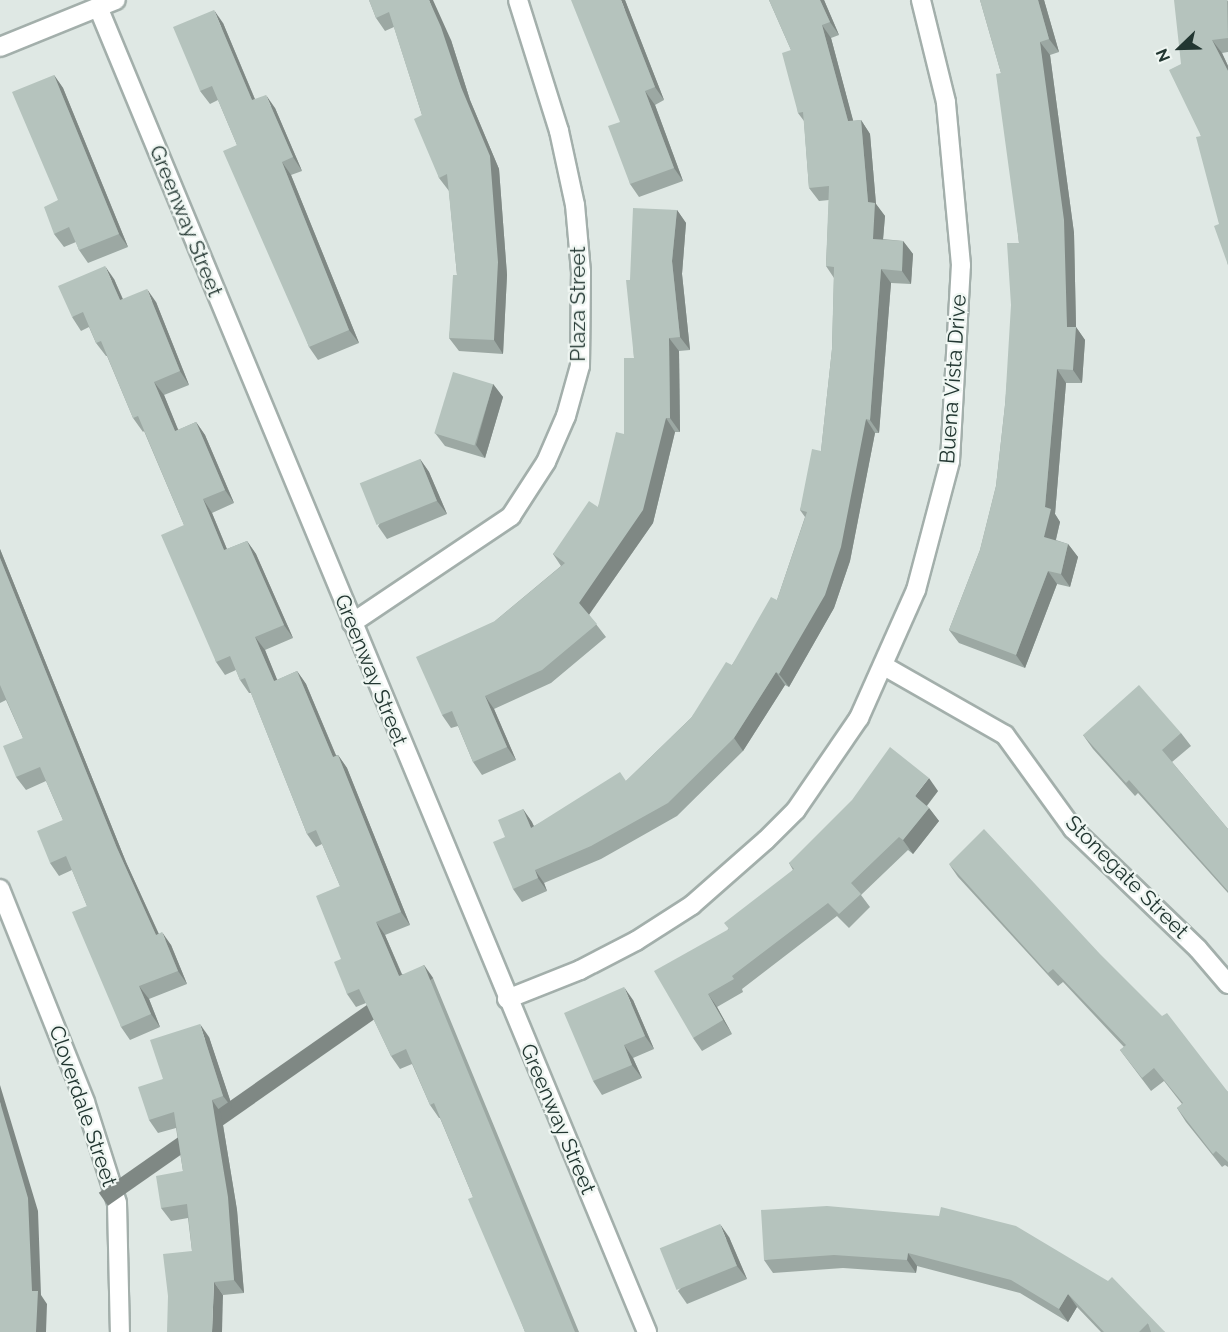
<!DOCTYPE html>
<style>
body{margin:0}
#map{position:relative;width:1228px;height:1332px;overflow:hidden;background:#dfe8e4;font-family:Raleway,sans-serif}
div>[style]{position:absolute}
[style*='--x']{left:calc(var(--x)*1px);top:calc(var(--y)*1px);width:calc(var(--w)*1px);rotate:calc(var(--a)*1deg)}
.roads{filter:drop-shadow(2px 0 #a3afab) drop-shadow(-2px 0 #a3afab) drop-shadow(0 2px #a3afab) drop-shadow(0 -2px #a3afab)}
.street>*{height:18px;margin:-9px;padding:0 9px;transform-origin:9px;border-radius:9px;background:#fff}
.secondary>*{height:18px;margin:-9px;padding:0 9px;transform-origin:9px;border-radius:9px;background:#fff}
.wall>*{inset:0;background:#9ca8a3}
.shaded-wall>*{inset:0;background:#7f8884;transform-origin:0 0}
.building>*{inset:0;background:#b5c3bd;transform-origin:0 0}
span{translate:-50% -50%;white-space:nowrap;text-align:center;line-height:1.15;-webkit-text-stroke:4.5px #eff6f2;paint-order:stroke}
.street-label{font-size:21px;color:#223631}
.north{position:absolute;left:1150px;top:18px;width:60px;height:60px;-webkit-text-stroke:4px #eff6f2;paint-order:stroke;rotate:247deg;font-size:16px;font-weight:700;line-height:24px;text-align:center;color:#223631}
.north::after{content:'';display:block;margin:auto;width:21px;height:27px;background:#223631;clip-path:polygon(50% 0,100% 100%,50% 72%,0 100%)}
</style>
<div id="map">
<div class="roads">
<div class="street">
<div style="--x:98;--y:7;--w:1434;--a:67.49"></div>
<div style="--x:352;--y:623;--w:192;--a:-33.9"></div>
<div style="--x:511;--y:516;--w:64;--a:-57.1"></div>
<div style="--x:546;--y:462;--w:50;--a:-66.5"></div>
<div style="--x:566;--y:416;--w:52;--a:-74.4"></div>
<div style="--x:580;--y:366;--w:94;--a:-89.4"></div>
<div style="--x:581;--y:272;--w:67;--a:-95.1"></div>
<div style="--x:575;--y:205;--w:76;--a:-102.2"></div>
<div style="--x:559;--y:131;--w:137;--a:-107.4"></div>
<div style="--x:884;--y:666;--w:139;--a:29.7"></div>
<div style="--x:1005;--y:735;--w:116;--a:54.1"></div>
<div style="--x:1073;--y:829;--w:173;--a:43.8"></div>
<div style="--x:1198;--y:949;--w:46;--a:49.4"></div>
<div style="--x:0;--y:889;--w:229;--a:68.2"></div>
<div style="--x:85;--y:1102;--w:106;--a:72.4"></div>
<div style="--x:117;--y:1203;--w:129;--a:88.7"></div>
<div style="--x:507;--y:999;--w:79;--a:-21.7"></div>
<div style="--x:580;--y:970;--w:63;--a:-27.4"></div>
<div style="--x:636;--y:941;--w:67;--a:-32.7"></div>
<div style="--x:692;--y:905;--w:98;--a:-41.3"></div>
<div style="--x:766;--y:840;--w:42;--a:-45"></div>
<div style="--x:796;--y:810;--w:112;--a:-55.6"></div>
<div style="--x:859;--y:718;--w:140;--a:-66"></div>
<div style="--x:916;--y:590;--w:133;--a:-75.2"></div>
<div style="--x:950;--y:461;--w:196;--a:-86.8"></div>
<div style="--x:961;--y:265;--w:164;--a:-95.3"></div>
<div style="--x:946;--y:102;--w:105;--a:-103.8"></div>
</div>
<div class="secondary">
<div style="--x:0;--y:47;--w:125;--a:-22.1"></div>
</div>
</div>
<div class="wall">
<div style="clip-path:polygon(369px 0,451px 40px,470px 100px,499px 169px,507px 275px,503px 354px,459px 351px,449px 338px,457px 275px,449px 191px,439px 178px,422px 115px,394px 27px,385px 31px,376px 18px)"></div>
<div style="clip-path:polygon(625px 0,664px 100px,655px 105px,683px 181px,639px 197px,630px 184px,620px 122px)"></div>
<div style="clip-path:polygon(769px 0,824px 0,839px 35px,831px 38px,853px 121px,861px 120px,870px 134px,876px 204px,885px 216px,883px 239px,903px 241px,913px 254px,911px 284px,891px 283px,879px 433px,875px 433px,850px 561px,834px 608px,789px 687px,785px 685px,743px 751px,677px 816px,601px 859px,544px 883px,547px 891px,522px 902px,513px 889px,505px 837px,523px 809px,534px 826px,626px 781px,691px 718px,732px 665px,777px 600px,805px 517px,800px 510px,821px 451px,832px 349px,834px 278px,826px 266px,829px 200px,819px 201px,809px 188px,804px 121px,798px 113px,791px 50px)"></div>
<div style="clip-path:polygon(980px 0,1044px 0,1059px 52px,1050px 55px,1074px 233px,1076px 327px,1085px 340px,1082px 383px,1066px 383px,1055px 514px,1060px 522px,1056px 540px,1068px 544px,1078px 557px,1070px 587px,1057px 584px,1025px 668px,959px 643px,949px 630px,980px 550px,996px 486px,1005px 405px,1019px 243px,1001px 73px)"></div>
<div style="clip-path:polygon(1228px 0,1228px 52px,1222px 53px,1228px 66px,1228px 265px,1201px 136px,1181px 64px)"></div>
<div style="clip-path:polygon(223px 23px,255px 99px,275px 108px,302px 171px,291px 175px,359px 343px,318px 360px,309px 347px,237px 145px,218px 100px,210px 104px,200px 91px)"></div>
<div style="clip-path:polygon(54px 75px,63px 88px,128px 247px,88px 263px,79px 250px,76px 242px,64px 247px,54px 234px,58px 200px)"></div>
<div style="clip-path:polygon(677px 210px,686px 223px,682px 274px,690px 350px,679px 351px,680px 432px,675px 432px,653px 523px,589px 615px,606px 637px,551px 683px,494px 709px,516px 760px,482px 775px,473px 762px,458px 726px,451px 728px,442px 715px,495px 621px,561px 566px,553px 554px,598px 507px,624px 434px,634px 358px,630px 280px)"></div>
<div style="clip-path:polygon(114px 279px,123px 299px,156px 302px,189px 385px,164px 395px,178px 430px,196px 422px,205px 435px,234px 503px,212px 513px,227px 549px,247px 541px,256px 554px,293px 638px,265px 650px,277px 680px,297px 671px,306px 684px,336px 755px,338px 755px,347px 768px,410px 925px,385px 935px,402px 974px,433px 978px,579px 1332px,525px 1332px,473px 1197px,440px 1118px,439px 1118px,430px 1105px,412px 1064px,400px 1069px,391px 1056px,366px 1003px,356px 1007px,347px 994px,341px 959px,340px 886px,322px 844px,316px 847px,307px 834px,251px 693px,249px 693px,240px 680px,236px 670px,225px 675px,216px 662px,184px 525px,144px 431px,143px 432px,133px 418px,107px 356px,106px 356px,96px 343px,89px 327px,81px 331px,72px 317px)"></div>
<div style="clip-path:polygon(493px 384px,503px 397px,485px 458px,445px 446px,435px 433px)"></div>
<div style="clip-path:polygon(420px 459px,429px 472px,447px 514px,387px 539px,378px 526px)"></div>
<div style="clip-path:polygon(0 549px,126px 862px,159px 934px,171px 945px,187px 984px,149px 999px,160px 1027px,130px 1040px,121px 1027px,87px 906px,72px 870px,59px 876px,50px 863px,63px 820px,46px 781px,26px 790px,16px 777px,23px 738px,6px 700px,0 703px)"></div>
<div style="clip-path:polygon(1181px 733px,1191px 746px,1172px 762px,1228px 829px,1228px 893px,1138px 793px,1135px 796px,1093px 749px,1083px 735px)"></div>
<div style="clip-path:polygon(938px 791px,927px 806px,929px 808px,939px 821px,913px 854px,908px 850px,861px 895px,870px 907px,849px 928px,837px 916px,742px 989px,743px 992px,717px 1007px,732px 1034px,702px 1051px,693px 1038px,728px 929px,793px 870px,789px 863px)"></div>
<div style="clip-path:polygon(949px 864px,1228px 1092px,1228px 1167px,1225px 1165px,1222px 1167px,1186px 1122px,1177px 1108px,1182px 1104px,1164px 1081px,1151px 1091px,1120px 1050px,1124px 1047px,1063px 982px,1058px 986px,958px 877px)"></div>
<div style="clip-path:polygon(633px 1000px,654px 1049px,633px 1058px,642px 1078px,602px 1095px,593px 1081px)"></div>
<div style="clip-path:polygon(209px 1037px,233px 1109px,221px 1113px,237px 1210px,244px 1293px,223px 1295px,192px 1251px,188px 1218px,171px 1221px,161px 1208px,183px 1171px,176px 1128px,158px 1133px,149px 1120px,163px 1079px)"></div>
<div style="clip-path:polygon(939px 1216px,1165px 1332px,1101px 1332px,1077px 1307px,1068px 1322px,1020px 1293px,917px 1266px,916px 1273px,843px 1268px,773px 1273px,764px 1260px)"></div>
<div style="clip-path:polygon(729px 1237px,747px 1279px,687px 1304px,678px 1291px)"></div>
</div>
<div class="shaded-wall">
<div style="clip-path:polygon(429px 0,433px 0,451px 40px,470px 100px,499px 169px,507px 275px,503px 354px,494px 340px,461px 87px)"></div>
<div style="clip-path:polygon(621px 0,625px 0,664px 100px,655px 87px)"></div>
<div style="clip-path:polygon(820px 0,824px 0,839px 35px,830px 22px)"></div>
<div style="clip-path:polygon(1038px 0,1044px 0,1059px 52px,1049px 39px)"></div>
<div style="clip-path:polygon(214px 10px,223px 23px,261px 114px,252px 100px)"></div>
<div style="clip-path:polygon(822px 25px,831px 38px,857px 135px,848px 121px)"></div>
<div style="clip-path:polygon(1212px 40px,1222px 53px,1228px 66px,1228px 71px)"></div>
<div style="clip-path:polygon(1040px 42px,1050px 55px,1074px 233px,1076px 327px,1085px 340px,1082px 383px,1073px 370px,1067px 327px)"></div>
<div style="clip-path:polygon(54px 75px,63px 88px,128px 247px,119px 234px)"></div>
<div style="clip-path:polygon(645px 91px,655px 105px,683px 181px,674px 168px)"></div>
<div style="clip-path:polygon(266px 95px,275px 108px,302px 171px,293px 157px)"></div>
<div style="clip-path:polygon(861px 120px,870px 134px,876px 204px,885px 216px,882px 252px,873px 239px,868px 202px)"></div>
<div style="clip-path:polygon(282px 162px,291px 175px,359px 343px,349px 330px)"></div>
<div style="clip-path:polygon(677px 210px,686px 223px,682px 274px,690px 350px,680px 337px,672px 261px)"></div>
<div style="clip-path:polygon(903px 241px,913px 254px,911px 284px,902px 271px)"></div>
<div style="clip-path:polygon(105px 266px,114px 279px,129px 314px,120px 300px)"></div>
<div style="clip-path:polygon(881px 269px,891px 283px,879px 433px,870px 420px)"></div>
<div style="clip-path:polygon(147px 289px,156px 302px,189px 385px,180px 371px)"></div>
<div style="clip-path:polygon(669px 338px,679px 351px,680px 432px,670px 418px)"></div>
<div style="clip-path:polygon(1057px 369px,1066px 383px,1055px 514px,1060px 522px,1053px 551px,1044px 537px,1045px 507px)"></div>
<div style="clip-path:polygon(154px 382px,164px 395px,184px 444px,175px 431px)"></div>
<div style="clip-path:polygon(493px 384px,503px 397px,485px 458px,476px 445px)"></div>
<div style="clip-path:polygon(666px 418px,675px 432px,653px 523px,588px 616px,579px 603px)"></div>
<div style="clip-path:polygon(866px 419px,875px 433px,850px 561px,834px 608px,789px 687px,779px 674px)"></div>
<div style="clip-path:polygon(196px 422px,205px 435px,234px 503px,225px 490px)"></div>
<div style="clip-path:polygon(420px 459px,429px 472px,447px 514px,437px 501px)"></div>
<div style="clip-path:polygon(203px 499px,212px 513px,233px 564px,224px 550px)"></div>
<div style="clip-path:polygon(247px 541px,256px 554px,293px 638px,284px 625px)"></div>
<div style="clip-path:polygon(1068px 544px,1078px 557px,1070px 587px,1061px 574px)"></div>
<div style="clip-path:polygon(0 549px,126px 862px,165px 948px,156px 935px,117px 848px,0 558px)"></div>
<div style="clip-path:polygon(1048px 571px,1057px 584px,1025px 668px,1016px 655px)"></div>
<div style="clip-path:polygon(255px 637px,265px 650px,283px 694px,274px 681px)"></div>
<div style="clip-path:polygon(297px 671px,306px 684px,342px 770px,333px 757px)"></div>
<div style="clip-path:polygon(776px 672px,785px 685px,743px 751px,734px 738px)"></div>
<div style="clip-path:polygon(485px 696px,494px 709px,516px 760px,507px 747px)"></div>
<div style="clip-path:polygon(338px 755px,347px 768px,410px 925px,401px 912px)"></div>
<div style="clip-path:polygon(929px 778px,938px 791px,924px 809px,915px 796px)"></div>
<div style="clip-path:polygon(929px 808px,939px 821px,913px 854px,903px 840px)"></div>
<div style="clip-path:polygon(523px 809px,532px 822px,540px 841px,531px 828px)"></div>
<div style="clip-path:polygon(535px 870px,544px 883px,547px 891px,538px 878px)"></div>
<div style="clip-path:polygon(376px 922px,385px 935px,408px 989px,399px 976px)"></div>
<div style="clip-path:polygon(162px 932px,171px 945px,187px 984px,178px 971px)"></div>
<div style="left:424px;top:965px;width:16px;height:397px;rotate:55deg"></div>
<div style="clip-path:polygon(139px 986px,149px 999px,160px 1027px,151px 1014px)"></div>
<div style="clip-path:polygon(624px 987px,633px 1000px,654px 1049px,645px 1036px)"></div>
<div style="clip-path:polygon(708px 994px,717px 1007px,732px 1034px,723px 1020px)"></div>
<div style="clip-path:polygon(200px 1024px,209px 1037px,233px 1109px,223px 1096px)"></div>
<div style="clip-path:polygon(624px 1045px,633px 1058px,642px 1078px,632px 1065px)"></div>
<div style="clip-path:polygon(0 1085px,38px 1211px,41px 1295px,47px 1304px,46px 1332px,36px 1332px,0 1102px)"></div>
<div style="clip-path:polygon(212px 1100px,221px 1113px,237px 1210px,244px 1293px,234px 1280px)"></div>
<div style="clip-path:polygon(720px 1224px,729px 1237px,747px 1279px,737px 1266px)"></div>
<div style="clip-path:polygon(908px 1253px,917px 1266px,916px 1273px,907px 1260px)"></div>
<div style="clip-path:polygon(214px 1282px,223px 1295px,222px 1332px,212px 1332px)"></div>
<div style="clip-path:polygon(1068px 1294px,1077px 1307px,1068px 1322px,1059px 1309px)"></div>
</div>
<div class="building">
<div style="clip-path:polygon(369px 0,429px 0,441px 27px,461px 87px,490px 156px,498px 262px,494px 340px,449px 338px,453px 275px,457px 275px,447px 174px,439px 178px,414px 119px,422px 115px,389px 12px,376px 18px)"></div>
<div style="clip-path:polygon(571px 0,621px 0,655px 87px,645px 91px,674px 168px,630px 184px,608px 126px,620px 122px)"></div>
<div style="clip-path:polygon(769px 0,820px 0,830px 22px,822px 25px,848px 121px,861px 120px,868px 202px,875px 203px,873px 239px,903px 241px,902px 271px,881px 269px,870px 420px,866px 419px,841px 547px,825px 595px,779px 674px,776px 672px,734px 738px,668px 803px,591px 846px,535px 870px,538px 878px,513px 889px,493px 842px,505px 837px,498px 820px,523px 809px,531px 828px,620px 772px,626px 781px,691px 718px,726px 662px,732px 665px,771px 597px,777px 600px,807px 512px,800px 510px,812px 449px,821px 451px,832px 349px,834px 267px,826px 266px,829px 186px,809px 188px,803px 112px,798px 113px,782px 53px,791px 50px)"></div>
<div style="clip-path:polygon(980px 0,1038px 0,1049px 39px,1040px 42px,1064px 220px,1067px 327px,1076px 327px,1073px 370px,1057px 369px,1045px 507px,1051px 509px,1044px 537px,1068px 544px,1061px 574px,1048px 571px,1016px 655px,949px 630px,980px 550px,996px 486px,1005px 405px,1011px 305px,1007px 243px,1019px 243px,996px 74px,1001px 73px)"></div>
<div style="clip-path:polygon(1174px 0,1227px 0,1228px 38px,1212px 40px,1228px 71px,1228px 265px,1214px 226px,1219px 224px,1196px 137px,1201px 136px,1169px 70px,1181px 64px)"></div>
<div style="clip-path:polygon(214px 10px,252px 100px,266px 95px,293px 157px,282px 162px,349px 330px,309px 347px,223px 151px,237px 145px,212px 86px,200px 91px,173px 27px)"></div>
<div style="clip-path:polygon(54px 75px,119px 234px,79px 250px,69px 227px,54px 234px,44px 207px,58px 200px,12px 92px)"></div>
<div style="clip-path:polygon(633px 208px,677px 210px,672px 261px,680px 337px,669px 338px,670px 418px,666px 418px,643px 510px,579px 603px,597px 624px,542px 670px,485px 696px,507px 747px,473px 762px,452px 711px,442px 715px,416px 657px,495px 621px,565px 563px,553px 554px,589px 501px,598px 507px,616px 432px,624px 434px,624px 358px,634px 358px,626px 280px,630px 280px)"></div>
<div style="clip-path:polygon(105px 266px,120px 300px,147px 289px,180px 371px,154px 382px,175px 431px,196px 422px,225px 490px,203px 499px,224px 550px,247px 541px,284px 625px,255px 637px,274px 681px,297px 671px,333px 757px,338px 755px,401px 912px,376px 922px,399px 976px,424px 965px,575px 1332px,525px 1332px,468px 1199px,473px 1197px,434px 1103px,430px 1105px,406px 1049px,391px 1056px,359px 989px,347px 994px,334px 962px,341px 959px,316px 896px,340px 886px,316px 830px,307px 834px,245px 678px,240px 680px,230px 656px,216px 662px,161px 535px,184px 525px,138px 416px,133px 418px,101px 341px,96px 343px,83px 312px,72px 317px,58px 286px)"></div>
<div style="left:453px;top:372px;width:42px;height:64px;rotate:17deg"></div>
<div style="left:420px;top:459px;width:45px;height:65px;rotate:68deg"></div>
<div style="clip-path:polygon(0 558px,117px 848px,156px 935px,162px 932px,178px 971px,139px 986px,151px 1014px,121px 1027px,72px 912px,87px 906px,66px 856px,50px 863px,37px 831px,63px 820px,40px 767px,16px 777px,3px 746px,23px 738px,0 685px)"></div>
<div style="clip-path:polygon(1139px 685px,1181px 733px,1162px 750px,1228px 829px,1228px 891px,1129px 780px,1126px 783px,1083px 735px)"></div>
<div style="clip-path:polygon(890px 747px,929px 778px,915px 796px,929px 808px,903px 840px,899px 837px,851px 883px,861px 894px,839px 914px,828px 903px,732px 976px,734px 979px,708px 994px,723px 1020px,693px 1038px,654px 971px,729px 929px,724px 923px,794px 869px,789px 863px,852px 800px)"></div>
<div style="clip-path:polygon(984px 829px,1100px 954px,1162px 1016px,1167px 1013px,1228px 1092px,1228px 1162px,1216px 1151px,1213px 1154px,1177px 1108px,1183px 1103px,1154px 1068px,1142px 1078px,1120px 1050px,1126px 1045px,1053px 969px,1048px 973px,949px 864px)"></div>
<div style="clip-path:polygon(624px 987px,645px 1036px,624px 1045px,632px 1065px,593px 1081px,564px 1013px)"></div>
<div style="clip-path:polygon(200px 1024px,223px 1096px,212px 1100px,228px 1197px,234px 1280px,214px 1282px,212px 1332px,167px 1332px,168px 1296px,163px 1254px,192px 1251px,187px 1204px,161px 1208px,156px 1176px,183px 1171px,174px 1112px,149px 1120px,138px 1087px,163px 1079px,150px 1040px)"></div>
<div style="clip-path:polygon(0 1102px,28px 1198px,32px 1291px,38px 1291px,36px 1332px,0 1332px)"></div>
<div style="clip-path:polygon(827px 1206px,939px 1216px,941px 1207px,1016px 1226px,1108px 1281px,1112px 1277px,1165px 1332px,1151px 1332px,1148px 1323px,1139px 1332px,1104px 1332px,1068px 1294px,1059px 1309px,1011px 1280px,908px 1253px,907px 1260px,834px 1255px,764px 1260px,761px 1210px)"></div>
<div style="left:720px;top:1224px;width:45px;height:65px;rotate:68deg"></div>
</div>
<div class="street-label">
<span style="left:186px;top:221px;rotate:68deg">Greenway Street</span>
<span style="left:578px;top:304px;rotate:-90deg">Plaza Street</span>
<span style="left:953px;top:379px;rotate:-86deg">Buena Vista Drive</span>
<span style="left:371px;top:670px;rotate:68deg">Greenway Street</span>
<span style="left:1127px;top:877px;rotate:45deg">Stonegate Street</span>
<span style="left:83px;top:1106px;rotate:71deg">Cloverdale Street</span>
<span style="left:558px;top:1119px;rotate:67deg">Greenway Street</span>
</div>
<div class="north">N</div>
</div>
